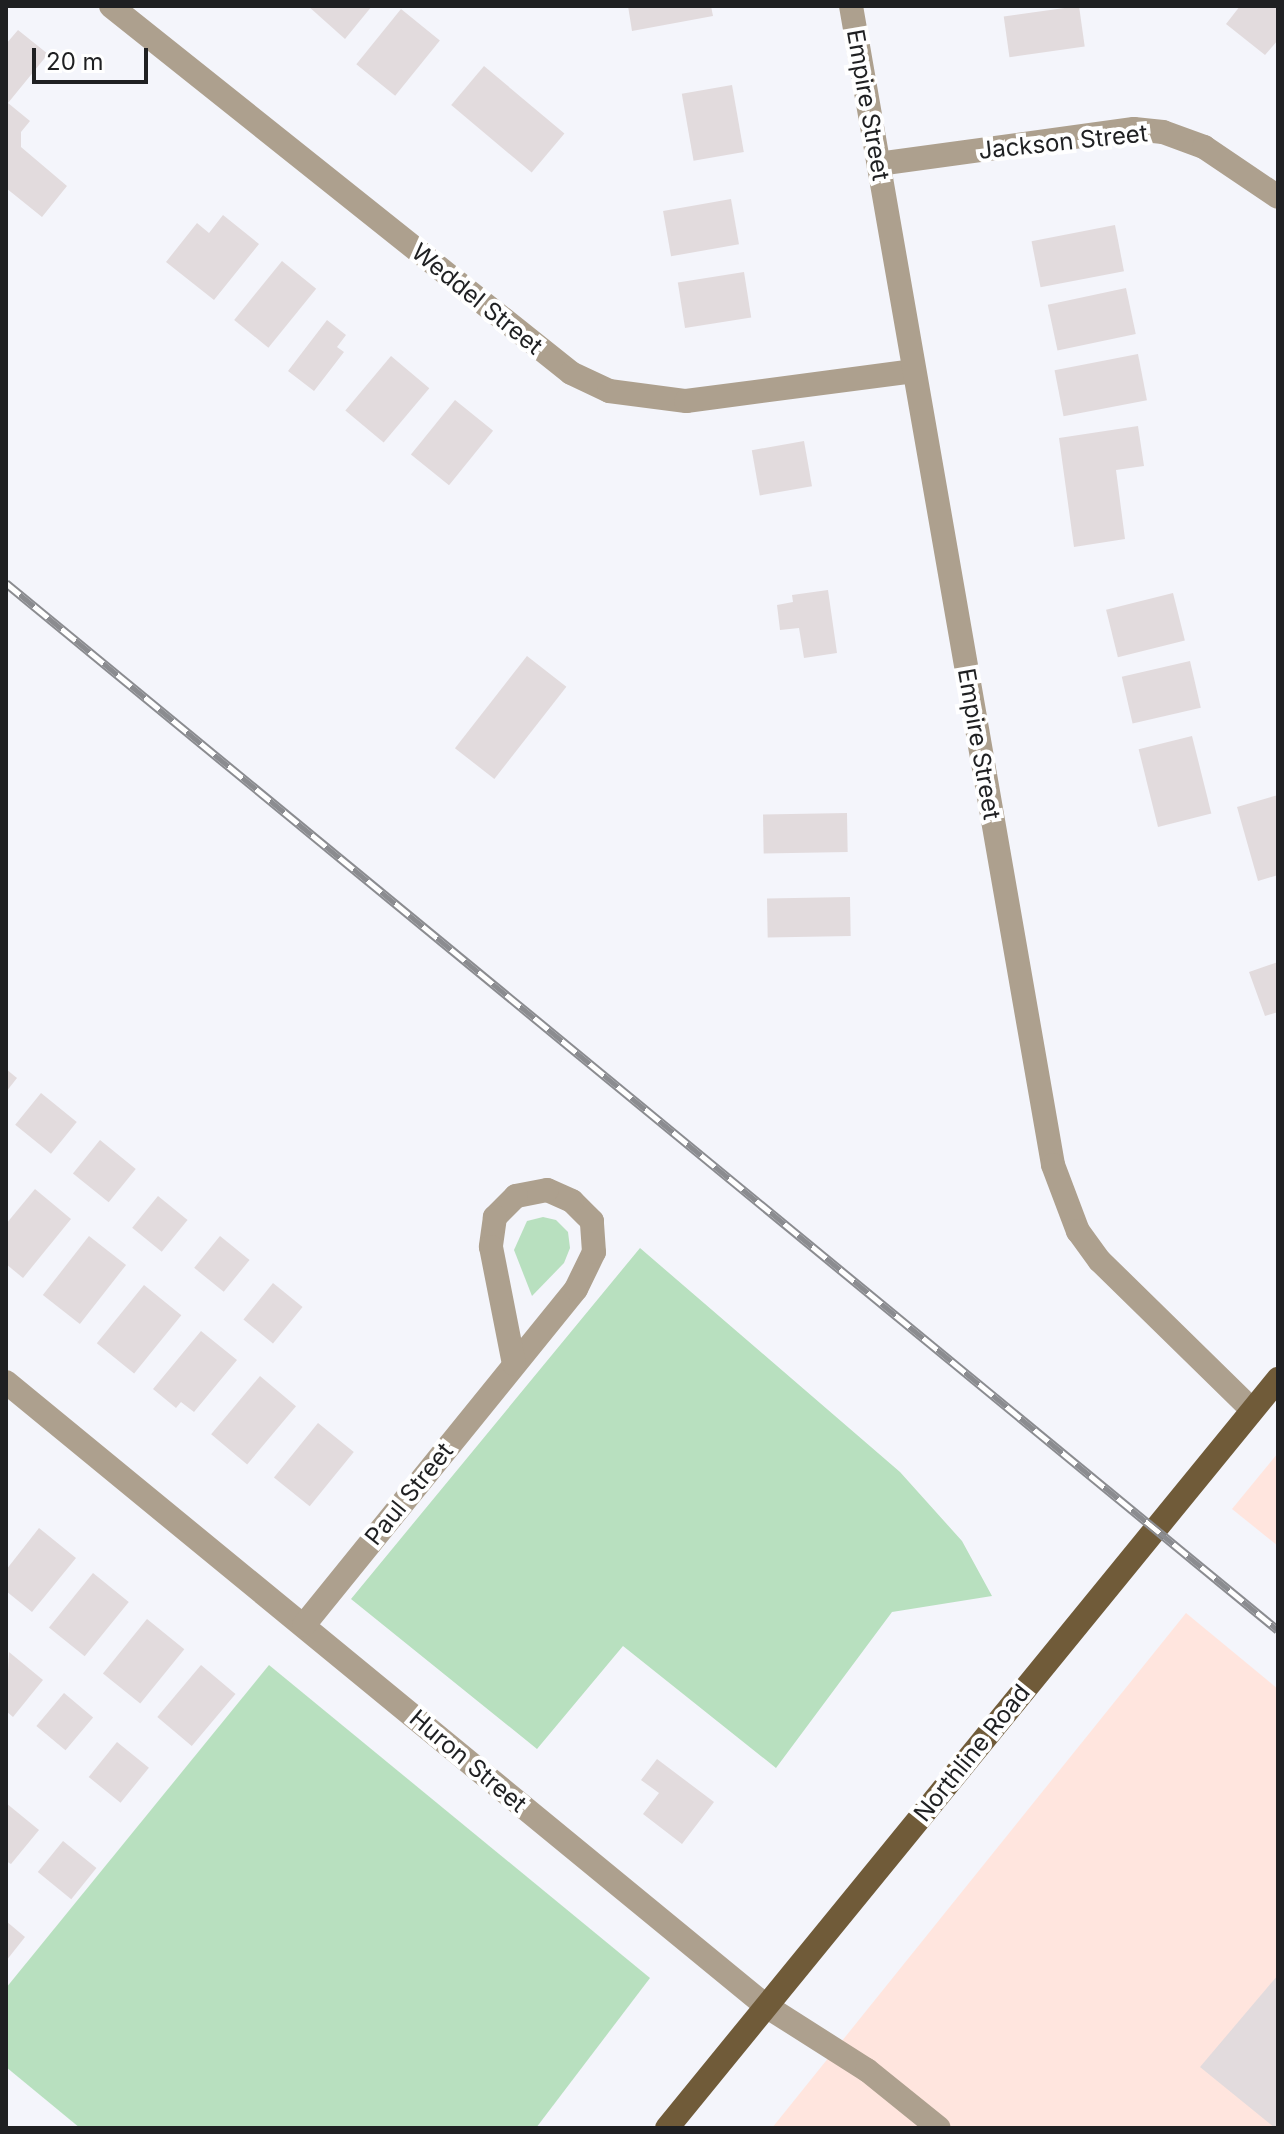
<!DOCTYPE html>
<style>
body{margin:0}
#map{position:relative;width:1284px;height:2134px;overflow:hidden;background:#f4f5fb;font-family:Inter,sans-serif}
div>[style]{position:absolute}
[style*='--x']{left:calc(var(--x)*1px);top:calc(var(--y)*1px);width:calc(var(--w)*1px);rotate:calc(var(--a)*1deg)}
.industrial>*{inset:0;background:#ffe5de}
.green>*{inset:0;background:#b8e0bf}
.building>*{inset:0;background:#e2dbdd;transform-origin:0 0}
.minor>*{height:24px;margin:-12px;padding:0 12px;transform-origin:12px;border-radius:12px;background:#ada08e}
.major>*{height:24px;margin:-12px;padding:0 12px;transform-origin:12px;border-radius:12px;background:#705b39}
.rail>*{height:9px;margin-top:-4.5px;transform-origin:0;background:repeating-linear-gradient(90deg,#fff 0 18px,#8b8c90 0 36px);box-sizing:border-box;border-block:2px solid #8b8c90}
span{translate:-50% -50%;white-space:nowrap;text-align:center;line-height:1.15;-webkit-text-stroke:8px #fff;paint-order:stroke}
.street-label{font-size:24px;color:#1f2022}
.frame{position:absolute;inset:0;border:8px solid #1f2022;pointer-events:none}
.scale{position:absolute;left:32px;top:48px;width:116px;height:36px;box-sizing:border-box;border:4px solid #1f2022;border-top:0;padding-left:10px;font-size:24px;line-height:28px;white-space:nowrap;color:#1f2022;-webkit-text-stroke:6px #fff;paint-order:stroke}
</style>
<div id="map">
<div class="industrial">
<div style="clip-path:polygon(1278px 1453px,1278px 1546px,1232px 1509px)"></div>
<div style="clip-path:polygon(1186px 1613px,1278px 1689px,1278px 2128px,772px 2128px)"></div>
</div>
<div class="green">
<div style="clip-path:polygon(543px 1217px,556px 1220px,568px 1232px,570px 1248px,564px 1263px,532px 1296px,514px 1250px,527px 1221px)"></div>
<div style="clip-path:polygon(640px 1248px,900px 1472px,962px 1541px,992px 1596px,892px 1612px,776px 1768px,623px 1646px,537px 1749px,351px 1599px)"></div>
<div style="clip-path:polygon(269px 1665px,650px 1978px,536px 2128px,80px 2128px,6px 2067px,6px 1988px)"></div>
</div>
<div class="building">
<div style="clip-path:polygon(308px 6px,372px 6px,345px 39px)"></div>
<div style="clip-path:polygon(628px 6px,711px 6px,713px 16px,632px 31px)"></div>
<div style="left:1079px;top:6px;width:41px;height:76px;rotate:82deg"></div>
<div style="clip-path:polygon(1240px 6px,1278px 6px,1278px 40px,1265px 55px,1226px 24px)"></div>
<div style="left:401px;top:9px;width:50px;height:71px;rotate:39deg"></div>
<div style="clip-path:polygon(18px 30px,48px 54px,8px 103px,30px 121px,21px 132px,21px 147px,67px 186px,42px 217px,6px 188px,6px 44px)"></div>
<div style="left:484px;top:66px;width:105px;height:51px;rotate:40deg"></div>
<div style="left:732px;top:85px;width:68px;height:51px;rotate:80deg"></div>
<div style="left:731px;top:199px;width:46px;height:69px;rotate:80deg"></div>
<div style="clip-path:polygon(223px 215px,259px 244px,214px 300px,166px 262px,197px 223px,209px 233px)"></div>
<div style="left:1115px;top:225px;width:47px;height:85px;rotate:79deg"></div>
<div style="left:282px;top:261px;width:44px;height:76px;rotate:39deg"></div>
<div style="left:744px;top:272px;width:46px;height:67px;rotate:81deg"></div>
<div style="left:1126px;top:288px;width:47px;height:80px;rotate:78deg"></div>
<div style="clip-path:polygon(327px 320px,346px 335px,337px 347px,344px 352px,314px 391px,288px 371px)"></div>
<div style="left:1138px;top:354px;width:47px;height:85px;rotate:79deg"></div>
<div style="left:391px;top:356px;width:50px;height:71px;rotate:40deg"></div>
<div style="left:455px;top:400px;width:49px;height:70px;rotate:39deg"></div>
<div style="clip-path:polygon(1138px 426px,1144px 466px,1116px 470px,1125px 539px,1074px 547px,1059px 438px)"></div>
<div style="left:804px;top:441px;width:46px;height:53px;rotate:80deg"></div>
<div style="clip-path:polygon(828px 590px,837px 653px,804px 658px,799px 628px,780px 630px,777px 605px,793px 602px,792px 595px)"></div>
<div style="left:1173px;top:593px;width:49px;height:69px;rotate:76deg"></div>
<div style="left:527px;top:656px;width:50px;height:117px;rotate:38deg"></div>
<div style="left:1190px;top:661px;width:48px;height:70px;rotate:77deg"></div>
<div style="left:1192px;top:736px;width:80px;height:55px;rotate:76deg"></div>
<div style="clip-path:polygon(1278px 795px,1278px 875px,1258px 881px,1237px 807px)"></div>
<div style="left:847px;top:813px;width:39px;height:84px;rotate:89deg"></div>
<div style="left:850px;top:897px;width:39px;height:83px;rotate:89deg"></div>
<div style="clip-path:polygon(1278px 962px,1278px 1012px,1265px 1016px,1249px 972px)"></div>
<div style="clip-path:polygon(6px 1069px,17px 1078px,6px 1092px)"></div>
<div style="left:41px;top:1093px;width:46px;height:41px;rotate:39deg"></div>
<div style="left:100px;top:1140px;width:46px;height:43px;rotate:39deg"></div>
<div style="clip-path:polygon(35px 1189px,71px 1219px,23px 1278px,6px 1264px,6px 1224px)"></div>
<div style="left:158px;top:1196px;width:38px;height:41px;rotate:39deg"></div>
<div style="left:89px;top:1236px;width:47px;height:75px;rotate:38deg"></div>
<div style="left:220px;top:1236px;width:38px;height:41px;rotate:39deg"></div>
<div style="left:273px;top:1283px;width:38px;height:47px;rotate:39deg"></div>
<div style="left:144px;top:1285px;width:48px;height:75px;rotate:39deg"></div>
<div style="clip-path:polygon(201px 1331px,237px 1360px,194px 1412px,181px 1402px,176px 1408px,153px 1389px)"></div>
<div style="left:260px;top:1376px;width:47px;height:76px;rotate:40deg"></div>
<div style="left:318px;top:1423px;width:46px;height:70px;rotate:39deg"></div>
<div style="clip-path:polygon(39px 1528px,76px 1558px,32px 1612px,6px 1591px,6px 1570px)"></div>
<div style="left:93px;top:1573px;width:46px;height:70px;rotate:39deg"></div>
<div style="left:147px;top:1619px;width:48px;height:70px;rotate:39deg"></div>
<div style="clip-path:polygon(9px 1652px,43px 1680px,13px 1717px,6px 1711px)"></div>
<div style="left:201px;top:1665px;width:45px;height:68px;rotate:40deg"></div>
<div style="left:64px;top:1693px;width:38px;height:43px;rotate:40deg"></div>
<div style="left:117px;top:1742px;width:41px;height:45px;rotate:39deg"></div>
<div style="clip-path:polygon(657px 1759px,714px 1802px,682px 1844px,643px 1814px,659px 1793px,641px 1780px)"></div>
<div style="clip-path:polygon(6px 1803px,39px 1830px,11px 1864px,6px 1861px)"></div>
<div style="left:63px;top:1841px;width:43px;height:40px;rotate:39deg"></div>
<div style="clip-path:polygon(6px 1921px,25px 1937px,6px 1961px)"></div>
<div style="clip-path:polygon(1278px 1975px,1278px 2128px,1275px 2128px,1200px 2067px)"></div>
</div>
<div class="minor">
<div style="--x:111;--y:6;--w:588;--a:38.58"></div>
<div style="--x:571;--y:373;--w:42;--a:25.3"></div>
<div style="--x:609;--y:391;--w:78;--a:7.4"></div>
<div style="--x:686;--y:401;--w:230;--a:-7.5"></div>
<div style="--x:851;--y:6;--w:1176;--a:80.11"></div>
<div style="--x:1053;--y:1165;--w:71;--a:69.3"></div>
<div style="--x:1078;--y:1231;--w:37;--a:54"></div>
<div style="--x:1100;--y:1261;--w:213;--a:44.4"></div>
<div style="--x:878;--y:164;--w:258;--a:-7.8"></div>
<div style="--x:1134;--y:129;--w:29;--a:6"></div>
<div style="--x:1163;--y:132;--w:44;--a:20.1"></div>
<div style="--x:1204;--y:147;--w:89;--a:34"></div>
<div style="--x:6;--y:1382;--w:983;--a:39.39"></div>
<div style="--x:766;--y:2006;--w:120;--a:32.4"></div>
<div style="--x:867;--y:2070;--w:92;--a:38.9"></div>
<div style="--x:304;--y:1625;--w:432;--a:-51"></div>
<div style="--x:576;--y:1289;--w:41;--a:-64.1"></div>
<div style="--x:594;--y:1252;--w:31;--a:-94"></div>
<div style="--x:592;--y:1221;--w:28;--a:-135"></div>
<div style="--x:572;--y:1201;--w:27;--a:-156"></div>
<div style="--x:547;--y:1190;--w:32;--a:169"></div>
<div style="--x:516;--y:1196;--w:30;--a:135"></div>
<div style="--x:495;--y:1217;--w:30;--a:98"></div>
<div style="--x:491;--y:1247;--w:119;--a:78.9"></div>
</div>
<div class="major">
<div style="--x:667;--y:2128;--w:967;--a:-50.79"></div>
</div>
<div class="rail">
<div style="--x:6;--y:583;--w:1647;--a:39.46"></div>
</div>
<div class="street-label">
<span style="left:868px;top:105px;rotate:80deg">Empire Street</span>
<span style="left:1063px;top:142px;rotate:-6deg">Jackson Street</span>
<span style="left:477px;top:299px;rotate:39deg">Weddel Street</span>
<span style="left:979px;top:744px;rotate:80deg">Empire Street</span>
<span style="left:409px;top:1494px;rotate:-51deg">Paul Street</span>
<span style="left:972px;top:1753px;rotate:-51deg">Northline Road</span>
<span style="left:468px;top:1761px;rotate:40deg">Huron Street</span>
</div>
<div class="frame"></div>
<div class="scale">20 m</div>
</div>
